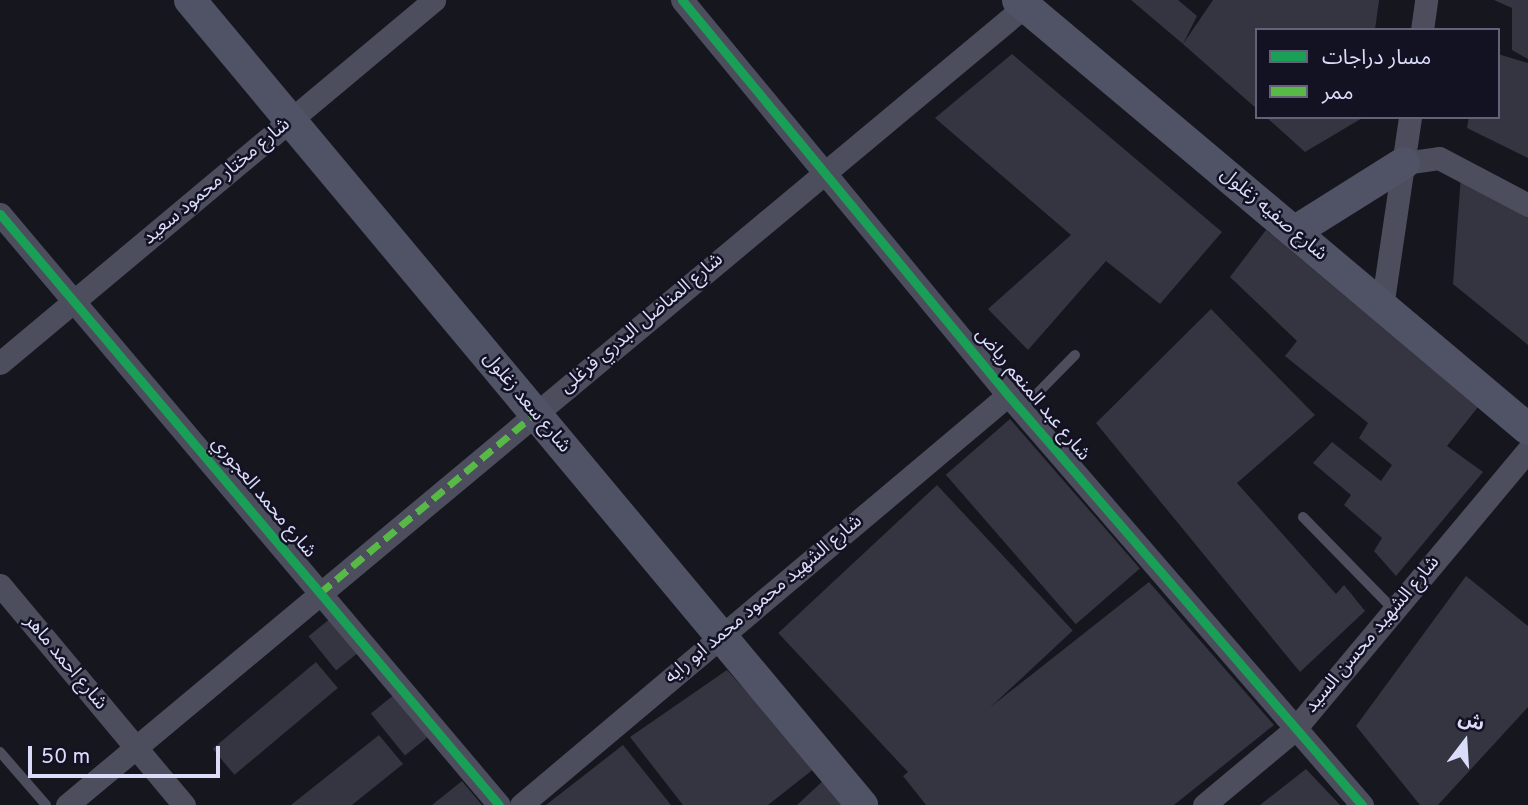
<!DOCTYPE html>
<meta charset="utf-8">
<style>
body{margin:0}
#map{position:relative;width:1528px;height:805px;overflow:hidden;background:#16161f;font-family:Overpass,"Noto Sans Arabic",sans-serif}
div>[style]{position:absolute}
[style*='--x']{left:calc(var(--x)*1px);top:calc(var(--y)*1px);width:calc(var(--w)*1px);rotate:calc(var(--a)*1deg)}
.building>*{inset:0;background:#343541;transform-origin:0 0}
.lane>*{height:10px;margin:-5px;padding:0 5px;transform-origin:5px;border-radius:5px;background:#4c4e5e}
.street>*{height:23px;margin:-11.5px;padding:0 11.5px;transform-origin:11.5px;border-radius:11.5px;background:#4c4e5e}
.secondary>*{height:32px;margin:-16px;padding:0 16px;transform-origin:16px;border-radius:16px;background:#505265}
.quiet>*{height:7px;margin-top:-3.5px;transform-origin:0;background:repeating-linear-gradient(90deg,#58b947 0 14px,transparent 0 21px)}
.cycleway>*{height:9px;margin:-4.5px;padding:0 4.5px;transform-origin:4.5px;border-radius:4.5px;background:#1a9f57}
span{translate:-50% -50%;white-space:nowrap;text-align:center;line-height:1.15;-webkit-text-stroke:5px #121223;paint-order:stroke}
.street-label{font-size:19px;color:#dadcfa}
.legend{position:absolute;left:1255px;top:28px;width:245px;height:91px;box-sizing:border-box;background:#121223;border:2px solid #626379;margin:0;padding:9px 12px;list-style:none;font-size:21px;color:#dadcfa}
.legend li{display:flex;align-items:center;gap:14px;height:35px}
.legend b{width:35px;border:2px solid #626379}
.north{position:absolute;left:1430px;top:707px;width:70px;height:70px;-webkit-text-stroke:5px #121223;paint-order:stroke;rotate:17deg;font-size:19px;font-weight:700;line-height:28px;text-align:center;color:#dadcfa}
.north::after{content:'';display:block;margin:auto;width:24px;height:32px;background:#dadcfa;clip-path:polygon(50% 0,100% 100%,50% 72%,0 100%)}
.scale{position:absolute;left:28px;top:746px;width:192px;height:32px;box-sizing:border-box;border:4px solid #dadcfa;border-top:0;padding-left:9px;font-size:21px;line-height:24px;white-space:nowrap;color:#dadcfa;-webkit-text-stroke:5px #121223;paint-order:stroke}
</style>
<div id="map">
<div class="building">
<div style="clip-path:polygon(1131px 0,1178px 0,1197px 16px,1183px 44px)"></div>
<div style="clip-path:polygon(1213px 0,1379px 0,1375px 30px,1257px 30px,1257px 109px,1183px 44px)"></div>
<div style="clip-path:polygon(1494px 0,1528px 0,1528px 59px,1512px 50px,1512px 8px)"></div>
<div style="clip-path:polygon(1012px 54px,1222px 232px,1160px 304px,1106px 261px,1028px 350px,988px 309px,1071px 235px,935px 118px)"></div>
<div style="clip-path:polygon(1498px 54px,1528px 63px,1528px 158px,1467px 128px,1469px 117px,1498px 117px)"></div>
<div style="clip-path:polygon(1266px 117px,1364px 117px,1305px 152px)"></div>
<div style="clip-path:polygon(1461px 175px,1528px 211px,1528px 345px,1453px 284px)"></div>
<div style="clip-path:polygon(1266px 230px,1478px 407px,1447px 446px,1483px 472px,1396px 576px,1374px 551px,1382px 538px,1344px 505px,1351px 495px,1313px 463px,1332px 442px,1381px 481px,1392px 465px,1359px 438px,1368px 423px,1285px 356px,1297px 341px,1230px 277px)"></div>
<div style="clip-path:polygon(1211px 309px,1315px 415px,1237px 483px,1336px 594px,1344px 585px,1365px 611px,1300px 672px,1096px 423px)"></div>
<div style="left:1010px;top:419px;width:198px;height:85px;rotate:49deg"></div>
<div style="left:937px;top:485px;width:199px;height:217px;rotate:47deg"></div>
<div style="clip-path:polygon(1466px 576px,1528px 626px,1528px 707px,1438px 805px,1420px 805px,1356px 726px)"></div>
<div style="clip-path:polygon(1149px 582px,1274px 725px,1174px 805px,926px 805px,903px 776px)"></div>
<div style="left:331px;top:618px;width:44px;height:29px;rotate:51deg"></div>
<div style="left:316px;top:662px;width:34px;height:135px;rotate:50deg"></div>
<div style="clip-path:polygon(727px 670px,815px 768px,768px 805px,683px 805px,630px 737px)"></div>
<div style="left:395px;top:694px;width:54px;height:31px;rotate:51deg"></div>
<div style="clip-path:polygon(379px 735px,403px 764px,352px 805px,291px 805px)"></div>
<div style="clip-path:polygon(623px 745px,671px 805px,546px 805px)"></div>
<div style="clip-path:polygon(1306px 769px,1340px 805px,1260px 805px)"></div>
<div style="clip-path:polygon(825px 779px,846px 805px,797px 805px)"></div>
<div style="clip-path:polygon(462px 781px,482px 805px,432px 805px)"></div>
</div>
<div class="lane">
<div style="--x:1021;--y:410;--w:77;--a:-45.5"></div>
<div style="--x:1303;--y:517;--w:130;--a:45.6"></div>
<div style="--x:0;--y:752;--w:70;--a:49"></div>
</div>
<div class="street">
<div style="--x:682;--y:0;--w:512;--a:50.47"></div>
<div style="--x:1008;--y:395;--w:542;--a:49.19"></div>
<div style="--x:1422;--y:30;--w:30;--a:-82"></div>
<div style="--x:1404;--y:163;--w:35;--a:-8"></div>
<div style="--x:1439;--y:158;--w:101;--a:27.8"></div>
<div style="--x:0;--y:214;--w:773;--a:49.82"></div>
<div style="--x:1382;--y:307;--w:192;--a:-81.6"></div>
<div style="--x:0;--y:363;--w:566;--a:-39.91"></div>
<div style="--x:0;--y:585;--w:287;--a:50.1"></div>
<div style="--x:67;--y:805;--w:1247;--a:-39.83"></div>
<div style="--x:521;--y:805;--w:637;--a:-40.09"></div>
<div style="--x:1204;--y:805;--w:117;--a:-39.8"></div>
<div style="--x:1294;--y:730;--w:365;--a:-50.1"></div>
</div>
<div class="secondary">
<div style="--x:190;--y:0;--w:1049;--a:50.15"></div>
<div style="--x:1018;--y:0;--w:666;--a:40.07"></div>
<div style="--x:1294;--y:232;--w:130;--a:-32.1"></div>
</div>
<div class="quiet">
<div style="--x:320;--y:593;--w:280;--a:-39.8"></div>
</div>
<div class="cycleway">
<div style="--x:682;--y:0;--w:512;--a:50.47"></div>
<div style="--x:1008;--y:395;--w:542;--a:49.19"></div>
<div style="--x:0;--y:214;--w:773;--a:49.82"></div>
</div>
<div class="street-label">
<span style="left:217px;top:182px;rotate:-40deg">شارع مختار محمود سعيد</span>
<span style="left:1273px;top:215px;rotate:40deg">شارع صفيه زغلول</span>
<span style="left:642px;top:324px;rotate:-40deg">شارع المناضل البدري فرغلى</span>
<span style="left:1032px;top:395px;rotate:50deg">شارع عبد المنعم رياض</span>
<span style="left:526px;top:403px;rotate:50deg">شارع سعد زغلول</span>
<span style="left:263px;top:498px;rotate:50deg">شارع محمد العجوري</span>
<span style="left:764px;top:600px;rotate:-40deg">شارع الشهيد محمود محمد ابو رايه</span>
<span style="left:1373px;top:635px;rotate:-50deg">شارع الشهيد محسن السيد</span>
<span style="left:65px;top:663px;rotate:50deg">شارع احمد ماهر</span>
</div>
<ul class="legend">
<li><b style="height:9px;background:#1a9f57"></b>مسار دراجات</li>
<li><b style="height:9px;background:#58b947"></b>ممر</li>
</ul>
<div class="north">ش</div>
<div class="scale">50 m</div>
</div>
